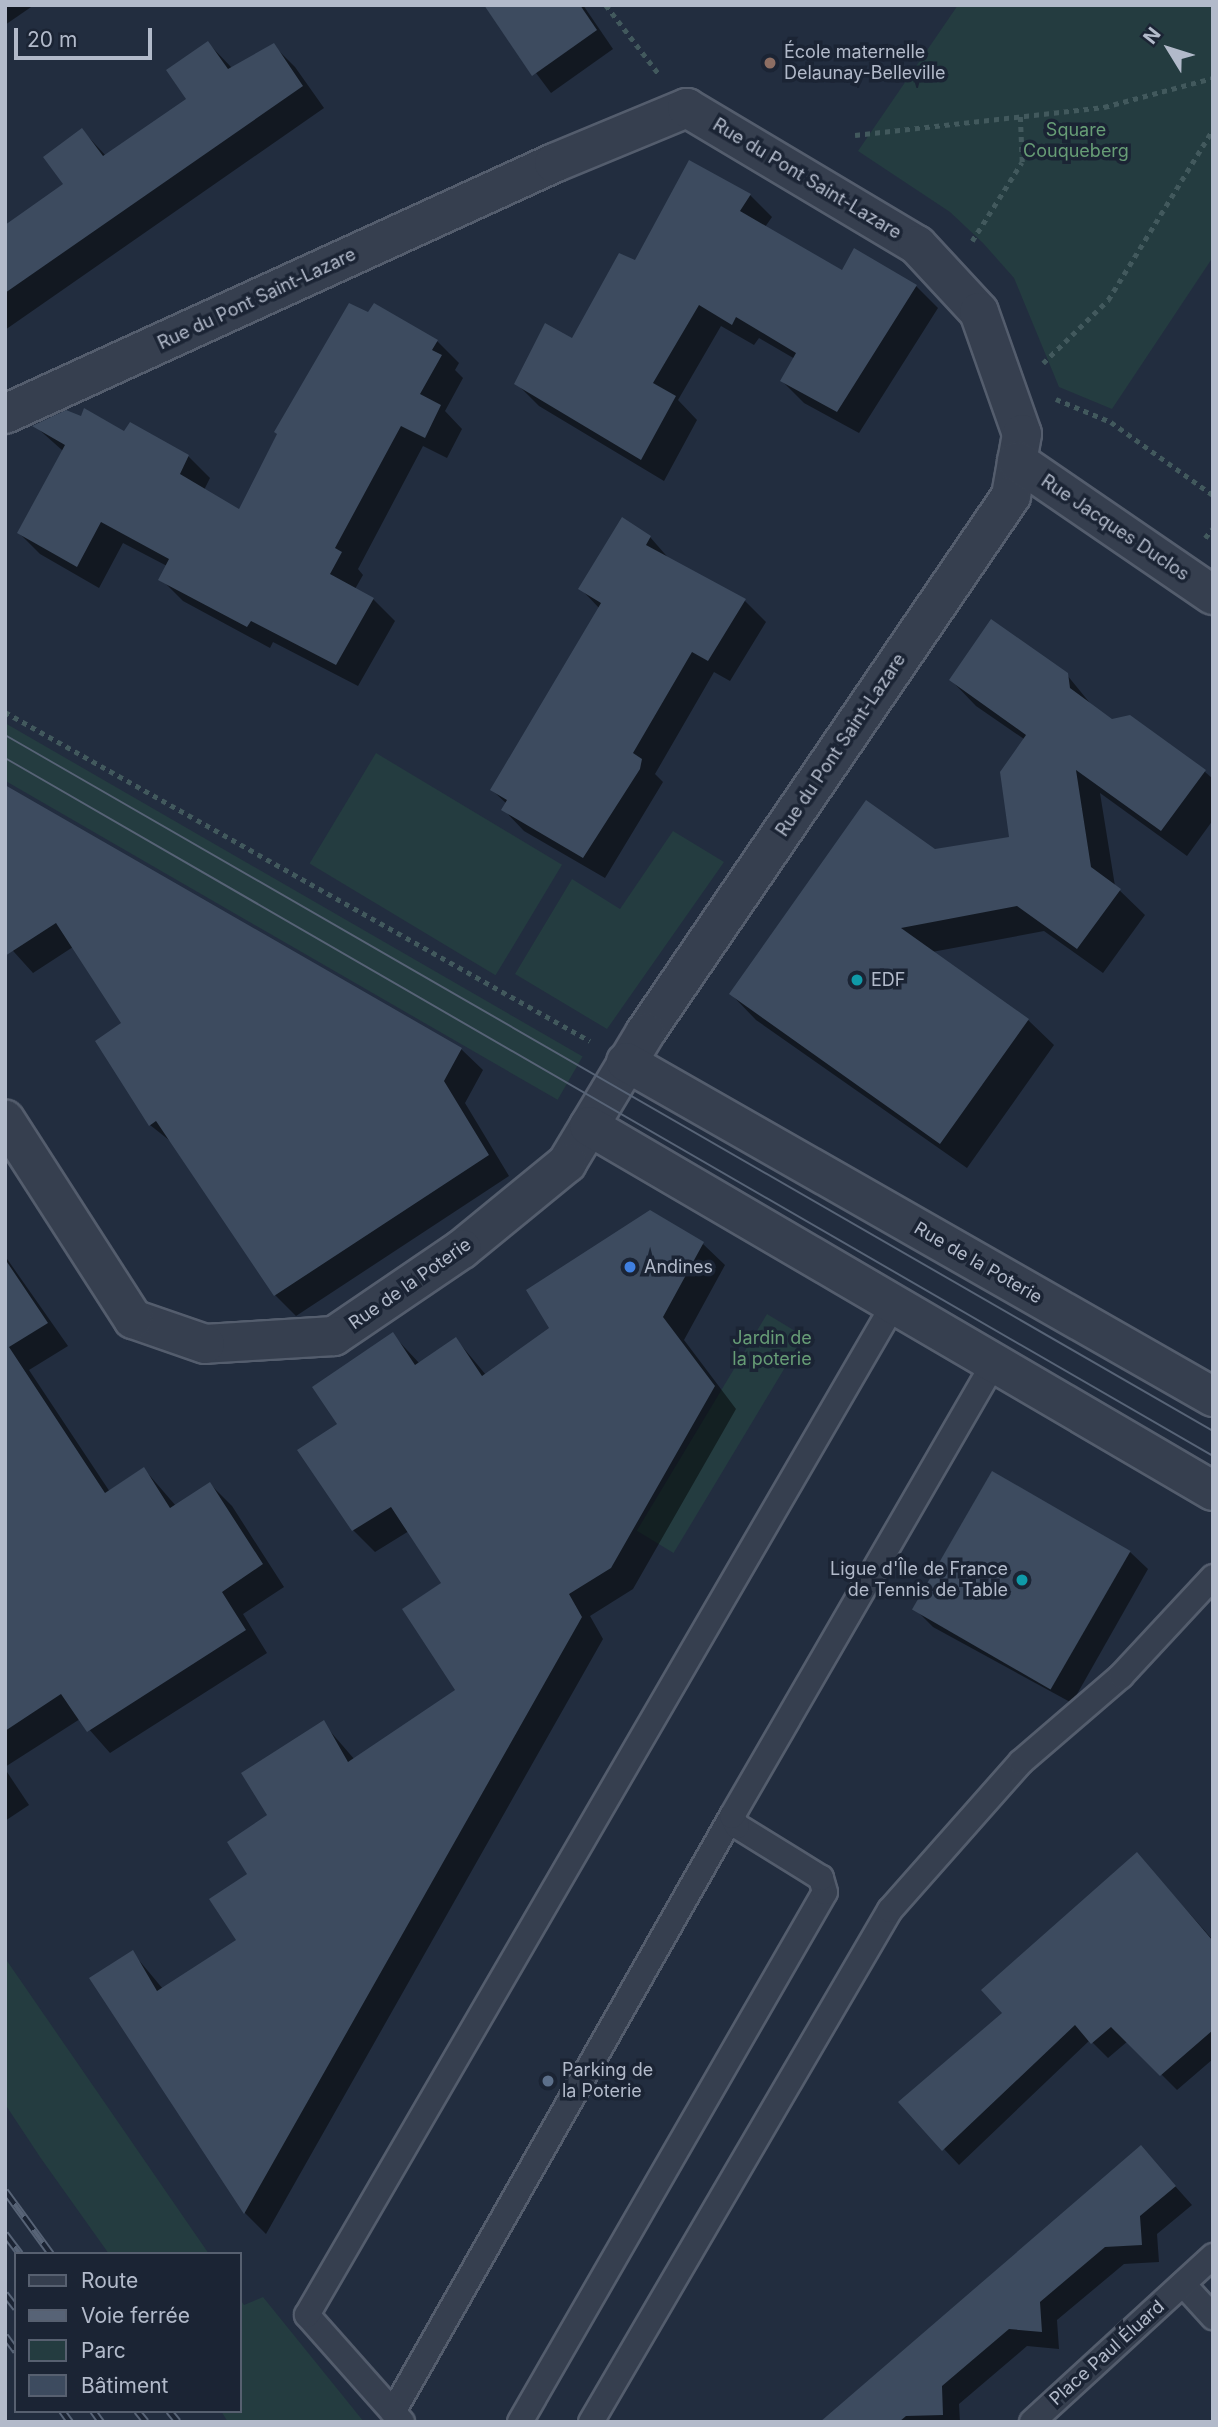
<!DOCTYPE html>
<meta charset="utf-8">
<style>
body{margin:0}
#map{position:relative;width:1218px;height:2427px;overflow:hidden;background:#222d3f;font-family:Inter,sans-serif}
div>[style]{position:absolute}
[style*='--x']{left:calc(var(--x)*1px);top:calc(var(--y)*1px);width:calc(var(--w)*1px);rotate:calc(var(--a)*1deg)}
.green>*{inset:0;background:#243c40;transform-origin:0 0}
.shadow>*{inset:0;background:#0007}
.building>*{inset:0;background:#3d4b5f;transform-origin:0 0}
.path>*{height:4.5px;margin-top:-2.25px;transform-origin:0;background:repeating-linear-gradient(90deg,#42595d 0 5px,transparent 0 10px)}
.roads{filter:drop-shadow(2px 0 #545d6d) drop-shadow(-2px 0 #545d6d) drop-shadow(0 2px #545d6d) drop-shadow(0 -2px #545d6d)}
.lane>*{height:24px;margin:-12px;padding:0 12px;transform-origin:12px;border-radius:12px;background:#363f4f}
.street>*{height:38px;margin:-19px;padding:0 19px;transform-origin:19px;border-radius:19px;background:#363f4f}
.tram>*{height:2px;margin:-1px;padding:0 1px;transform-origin:1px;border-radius:1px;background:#576376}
.rail>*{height:8px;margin-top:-4px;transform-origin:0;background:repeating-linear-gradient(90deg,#1b2434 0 16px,#576376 0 32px);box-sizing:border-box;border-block:2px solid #576376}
.dots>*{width:19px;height:19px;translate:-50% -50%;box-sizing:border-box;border:4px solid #1b2434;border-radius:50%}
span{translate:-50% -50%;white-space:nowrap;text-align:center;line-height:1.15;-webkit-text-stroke:7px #1b2434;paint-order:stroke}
.poi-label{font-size:18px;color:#b2baca}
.left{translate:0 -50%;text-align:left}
.right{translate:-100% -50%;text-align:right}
.park-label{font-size:18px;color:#679d76}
.street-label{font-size:18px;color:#b2baca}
.frame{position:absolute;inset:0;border:7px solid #b2baca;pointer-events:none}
.legend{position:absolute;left:14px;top:2252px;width:228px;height:161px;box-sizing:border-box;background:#1b2434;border:2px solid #576070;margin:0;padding:9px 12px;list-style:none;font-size:21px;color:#b2baca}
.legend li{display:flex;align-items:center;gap:14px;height:35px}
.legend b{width:35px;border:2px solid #576070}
.north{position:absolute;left:1134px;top:14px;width:70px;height:70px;-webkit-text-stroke:5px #1b2434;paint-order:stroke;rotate:308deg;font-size:19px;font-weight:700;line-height:28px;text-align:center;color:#b2baca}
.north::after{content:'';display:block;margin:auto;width:24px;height:32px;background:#b2baca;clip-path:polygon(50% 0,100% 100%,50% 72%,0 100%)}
.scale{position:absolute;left:14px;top:28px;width:138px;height:32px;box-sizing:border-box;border:4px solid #b2baca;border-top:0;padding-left:9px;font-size:21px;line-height:24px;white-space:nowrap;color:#b2baca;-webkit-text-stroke:5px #1b2434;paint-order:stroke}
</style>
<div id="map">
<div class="green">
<div style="clip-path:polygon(958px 5px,1213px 5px,1213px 257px,1112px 409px,1059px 387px,1014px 278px,983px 243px,950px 212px,858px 151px)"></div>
<div style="left:5px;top:723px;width:667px;height:50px;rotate:30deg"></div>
<div style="left:376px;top:753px;width:217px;height:129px;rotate:31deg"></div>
<div style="clip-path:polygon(673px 831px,724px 862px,607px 1029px,515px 974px,572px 879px,620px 909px)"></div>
<div style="left:767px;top:1314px;width:43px;height:253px;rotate:31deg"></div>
<div style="clip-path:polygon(5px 1958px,209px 2254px,109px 2254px,40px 2157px,5px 2104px)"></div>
<div style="clip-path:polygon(263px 2297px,364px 2422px,228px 2422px,221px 2411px,240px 2411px,240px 2299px,244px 2305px)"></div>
</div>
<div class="shadow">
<div style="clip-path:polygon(5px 5px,34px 5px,5px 25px)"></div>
<div style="clip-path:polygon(485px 5px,583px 5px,613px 49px,551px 93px)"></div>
<div style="clip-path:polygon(208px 43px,232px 68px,273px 45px,295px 67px,324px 108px,5px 330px,5px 227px,65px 184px,82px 130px,106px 156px,188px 99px)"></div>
<div style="clip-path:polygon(750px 195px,772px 217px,765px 227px,843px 273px,916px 286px,938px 308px,859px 433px,804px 403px,782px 381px,795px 359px,759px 338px,754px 345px,721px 326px,678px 400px,697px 420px,664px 481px,539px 406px,517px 384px,572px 340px,636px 263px)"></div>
<div style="clip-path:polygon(437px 341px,459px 363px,455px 370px,463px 378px,445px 411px,462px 429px,447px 458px,423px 446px,358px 569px,363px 575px,355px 589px,373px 599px,395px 621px,358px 686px,273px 642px,270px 648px,183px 601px,161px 579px,167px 566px,123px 543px,99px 588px,40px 554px,18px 532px,63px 451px,35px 426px,125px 433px,188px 456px,210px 478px,204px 490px,239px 511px)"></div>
<div style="clip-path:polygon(650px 537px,671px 561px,745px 601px,766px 622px,730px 681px,714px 672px,655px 774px,663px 782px,605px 878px,524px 831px,503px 809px,507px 804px,492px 790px,600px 609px,581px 589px)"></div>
<div style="clip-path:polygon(1067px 675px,1094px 708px,1111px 720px,1204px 771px,1213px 779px,1213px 820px,1187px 856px,1100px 793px,1115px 886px,1145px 915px,1103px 973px,1044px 931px,932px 952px,1028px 1020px,1054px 1045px,967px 1168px,756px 1020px,731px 994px,935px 851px,1011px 838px,1024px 739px,976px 706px,951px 680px)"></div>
<div style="clip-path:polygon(5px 787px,461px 1049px,483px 1070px,465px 1103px,509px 1176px,296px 1316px,275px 1295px,174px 1144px,150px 1125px,124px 1024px,73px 947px,33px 973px,5px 942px)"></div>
<div style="clip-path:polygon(703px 1244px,725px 1265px,684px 1340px,736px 1409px,633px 1589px,590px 1616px,603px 1639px,266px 2234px,245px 2213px,92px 1978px,132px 1952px,163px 1989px,239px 1941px,249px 1874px,270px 1815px,323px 1723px,355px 1760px,457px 1691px,443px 1583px,409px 1531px,375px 1552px,353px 1530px,340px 1425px,393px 1335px,420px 1364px,456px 1339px,486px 1375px)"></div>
<div style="clip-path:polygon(5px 1256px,68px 1346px,29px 1370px,110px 1492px,144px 1469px,176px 1506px,210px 1484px,232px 1506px,284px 1587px,243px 1614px,267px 1653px,110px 1753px,80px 1719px,5px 1767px)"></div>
<div style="clip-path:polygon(992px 1474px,1130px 1552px,1148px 1569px,1072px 1703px,933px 1627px,916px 1610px)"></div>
<div style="clip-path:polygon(5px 1769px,29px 1805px,5px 1821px)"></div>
<div style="clip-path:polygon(1137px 1854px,1213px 1940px,1213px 2059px,1177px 2090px,1128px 2041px,1108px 2058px,1090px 2040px,959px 2165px,901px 2103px,1005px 2013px)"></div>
<div style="clip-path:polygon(1141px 2148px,1192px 2205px,1157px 2234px,1159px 2262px,1124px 2264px,1057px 2320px,1059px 2349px,1027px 2346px,959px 2404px,960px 2422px,857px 2422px)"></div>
</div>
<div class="building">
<div style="clip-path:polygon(484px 5px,580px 5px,597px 30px,532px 76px)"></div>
<div style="clip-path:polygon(208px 41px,228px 69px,274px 43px,303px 86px,5px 293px,5px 225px,63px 184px,43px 157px,82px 128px,103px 156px,186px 99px,166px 70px)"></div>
<div style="clip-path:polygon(689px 160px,751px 194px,740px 211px,842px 270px,854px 248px,917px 285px,837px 412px,780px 381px,796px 353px,736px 317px,732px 325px,699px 305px,653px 383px,676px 396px,641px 460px,514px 384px,545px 323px,572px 338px,619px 253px,635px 260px)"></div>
<div style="clip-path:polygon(349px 303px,368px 312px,374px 303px,438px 340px,432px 350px,442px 355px,420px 394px,441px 405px,425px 438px,401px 426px,335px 548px,342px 552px,330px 574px,374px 598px,336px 665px,251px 621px,247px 627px,158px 580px,169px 559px,101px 522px,77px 567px,17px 533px,65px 445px,32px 426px,66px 410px,81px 416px,84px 408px,124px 431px,130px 422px,189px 455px,180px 474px,239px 509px,277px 434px,274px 432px)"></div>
<div style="clip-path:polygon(622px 517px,651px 536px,646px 545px,746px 599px,708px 661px,692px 652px,633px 753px,642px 759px,640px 769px,583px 858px,501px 810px,507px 800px,490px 790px,601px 603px,578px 589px)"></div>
<div style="clip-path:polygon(991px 619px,1068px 673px,1070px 688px,1112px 719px,1130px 715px,1206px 770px,1161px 831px,1076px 770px,1091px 867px,1121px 889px,1077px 949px,1017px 906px,901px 928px,1029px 1019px,940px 1144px,729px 994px,866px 800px,935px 849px,1009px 837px,1000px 772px,1026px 735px,949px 680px)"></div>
<div style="clip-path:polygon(5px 785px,462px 1048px,444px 1081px,489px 1155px,274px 1296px,156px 1121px,149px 1126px,95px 1041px,121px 1023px,56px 923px,5px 956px)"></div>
<div style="clip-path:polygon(650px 1210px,704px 1242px,663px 1317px,715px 1386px,611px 1568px,569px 1594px,582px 1617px,244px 2214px,89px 1978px,133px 1950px,157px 1991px,236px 1940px,209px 1899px,247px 1874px,227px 1842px,267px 1815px,241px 1773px,324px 1720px,348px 1762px,455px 1690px,402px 1609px,441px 1583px,391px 1507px,352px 1531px,297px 1450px,337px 1424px,312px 1387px,393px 1332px,415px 1365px,456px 1337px,482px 1376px,549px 1328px,526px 1290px)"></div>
<div style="clip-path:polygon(5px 1259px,48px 1323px,9px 1347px,105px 1493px,144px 1467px,170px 1508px,210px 1482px,263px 1564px,222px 1592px,246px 1630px,87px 1732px,61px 1694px,5px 1731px)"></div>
<div style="left:992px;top:1471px;width:160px;height:160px;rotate:30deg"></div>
<div style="clip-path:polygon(1137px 1852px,1213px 1941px,1213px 2030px,1160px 2076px,1111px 2027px,1091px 2044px,1075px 2025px,942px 2151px,898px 2102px,1002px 2013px,981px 1990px)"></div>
<div style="clip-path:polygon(1141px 2145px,1176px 2186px,1140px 2216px,1142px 2245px,1105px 2247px,1040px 2302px,1042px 2332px,1009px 2329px,942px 2386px,943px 2415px,906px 2416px,899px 2422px,820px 2422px)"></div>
</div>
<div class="path">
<div style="--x:606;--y:5;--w:87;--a:52.5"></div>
<div style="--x:855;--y:135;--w:251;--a:-6.4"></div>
<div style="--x:1104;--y:107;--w:113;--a:-14.9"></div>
<div style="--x:972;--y:241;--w:93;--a:-57.7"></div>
<div style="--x:1022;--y:162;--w:48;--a:-92.4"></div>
<div style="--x:1043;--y:363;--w:91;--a:-44.1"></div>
<div style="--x:1108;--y:300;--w:201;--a:-58.4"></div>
<div style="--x:1056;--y:399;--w:60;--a:22.7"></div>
<div style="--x:1111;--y:422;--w:125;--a:35.6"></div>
<div style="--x:1205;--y:538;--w:13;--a:-51"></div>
<div style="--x:5;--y:712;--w:671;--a:29.35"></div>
</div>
<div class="roads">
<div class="lane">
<div style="--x:1183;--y:2284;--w:45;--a:47.7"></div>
<div style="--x:393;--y:2412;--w:686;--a:-60.37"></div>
<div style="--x:402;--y:2422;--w:143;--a:-131.6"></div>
<div style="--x:307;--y:2315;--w:1169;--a:-59.86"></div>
<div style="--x:520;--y:2422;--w:611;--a:-60.08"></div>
<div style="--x:825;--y:1892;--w:15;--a:-106"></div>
<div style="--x:821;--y:1878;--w:99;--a:-148.2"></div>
<div style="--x:737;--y:1826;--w:11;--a:-117"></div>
<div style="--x:732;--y:1816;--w:523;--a:-59.96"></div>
<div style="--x:591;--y:2422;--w:593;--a:-59.72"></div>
<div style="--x:890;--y:1910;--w:198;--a:-48.5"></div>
<div style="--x:1021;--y:1762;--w:132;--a:-40.7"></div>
<div style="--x:1121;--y:1676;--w:135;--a:-47.1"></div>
<div style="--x:1032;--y:2422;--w:246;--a:-42.5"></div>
</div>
<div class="street">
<div style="--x:5;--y:414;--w:604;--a:-24.57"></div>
<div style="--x:554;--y:163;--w:144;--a:-22.5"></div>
<div style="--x:687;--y:108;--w:268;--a:30.8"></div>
<div style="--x:917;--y:245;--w:91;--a:47.2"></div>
<div style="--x:979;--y:312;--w:129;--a:70.6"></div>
<div style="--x:1022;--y:434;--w:63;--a:100.1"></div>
<div style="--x:1011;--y:496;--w:650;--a:124.28"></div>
<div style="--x:645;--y:1033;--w:152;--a:121"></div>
<div style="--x:567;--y:1163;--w:136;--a:140.7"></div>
<div style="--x:462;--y:1249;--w:155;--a:145.8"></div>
<div style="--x:334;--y:1336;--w:129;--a:176.5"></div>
<div style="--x:205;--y:1344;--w:76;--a:-160.9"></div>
<div style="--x:133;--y:1319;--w:237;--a:-122.7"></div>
<div style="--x:1017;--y:461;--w:237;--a:34.4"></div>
<div style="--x:626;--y:1062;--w:676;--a:29.71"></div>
<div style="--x:589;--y:1126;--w:723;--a:30.32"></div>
</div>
</div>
<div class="tram">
<div style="--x:5;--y:735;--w:1394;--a:29.95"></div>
<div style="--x:5;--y:758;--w:1395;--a:30.02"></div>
</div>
<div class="rail">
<div style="--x:5;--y:2191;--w:78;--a:53.9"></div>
<div style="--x:5;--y:2234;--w:25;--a:53"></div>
<div style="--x:5;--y:2294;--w:18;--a:52"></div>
<div style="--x:5;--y:2336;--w:19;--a:54"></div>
<div style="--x:62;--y:2411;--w:14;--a:54"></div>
<div style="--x:93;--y:2411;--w:14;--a:54"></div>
<div style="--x:137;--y:2411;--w:14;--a:51"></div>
<div style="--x:169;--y:2411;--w:14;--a:51"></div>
</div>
<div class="dots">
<div style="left:770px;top:63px;background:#8d6e63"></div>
<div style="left:857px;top:980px;background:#0f9aa8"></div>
<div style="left:630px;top:1267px;background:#3f7fe0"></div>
<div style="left:1022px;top:1580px;background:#0f9aa8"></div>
<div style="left:548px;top:2081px;background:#5c6f8a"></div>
</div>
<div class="poi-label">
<span class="left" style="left:784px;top:63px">École maternelle<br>Delaunay-Belleville</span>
<span class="left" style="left:871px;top:980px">EDF</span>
<span class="left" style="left:644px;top:1267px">Andines</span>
<span class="right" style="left:1008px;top:1580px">Ligue d'Île de France<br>de Tennis de Table</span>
<span class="left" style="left:562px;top:2081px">Parking de<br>la Poterie</span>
</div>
<div class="park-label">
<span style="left:1076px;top:141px">Square<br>Couqueberg</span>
<span style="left:772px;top:1349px">Jardin de<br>la poterie</span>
</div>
<div class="street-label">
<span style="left:807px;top:179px;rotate:31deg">Rue du Pont Saint-Lazare</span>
<span style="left:257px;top:299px;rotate:-25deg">Rue du Pont Saint-Lazare</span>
<span style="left:1115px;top:528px;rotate:34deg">Rue Jacques Duclos</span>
<span style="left:841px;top:745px;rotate:-56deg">Rue du Pont Saint-Lazare</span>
<span style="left:978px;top:1263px;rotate:30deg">Rue de la Poterie</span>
<span style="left:410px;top:1284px;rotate:-35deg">Rue de la Poterie</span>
<span style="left:1107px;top:2353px;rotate:-42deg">Place Paul Éluard</span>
</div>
<div class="frame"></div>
<ul class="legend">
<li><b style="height:9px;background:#363f4f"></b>Route</li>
<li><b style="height:9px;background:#576376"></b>Voie ferrée</li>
<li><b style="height:19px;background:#243c40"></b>Parc</li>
<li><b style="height:19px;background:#3d4b5f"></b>Bâtiment</li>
</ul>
<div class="north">N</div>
<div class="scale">20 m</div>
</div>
